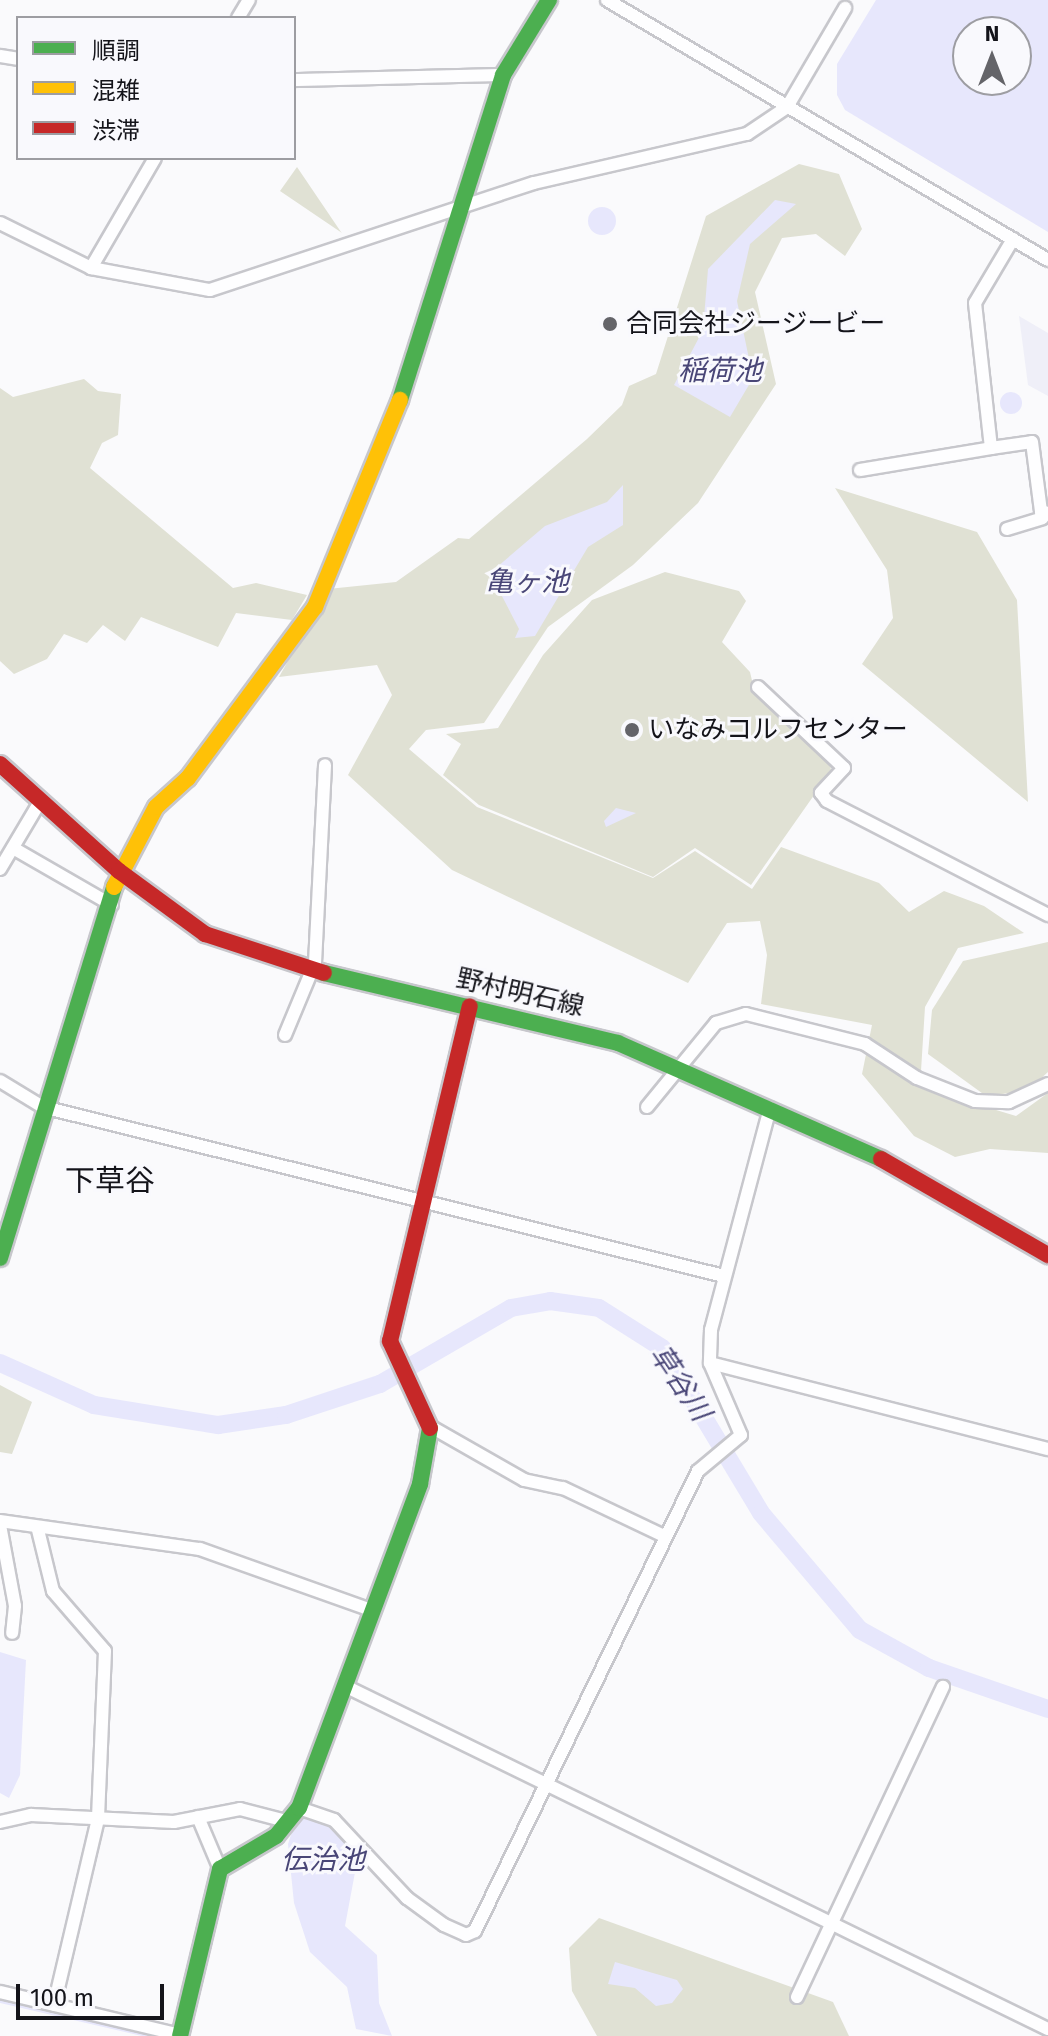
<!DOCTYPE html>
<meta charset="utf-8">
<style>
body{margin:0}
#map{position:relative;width:1048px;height:2036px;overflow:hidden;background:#fafafc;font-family:"Fira Sans","Noto Sans JP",sans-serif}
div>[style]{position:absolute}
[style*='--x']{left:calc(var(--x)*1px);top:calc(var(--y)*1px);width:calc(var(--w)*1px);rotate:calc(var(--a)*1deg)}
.built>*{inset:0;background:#efeff8}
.green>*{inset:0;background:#e0e1d4}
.water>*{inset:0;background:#e7e7fc}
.round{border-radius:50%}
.stream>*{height:3px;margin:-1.5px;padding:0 1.5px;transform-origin:1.5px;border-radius:1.5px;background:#e7e7fc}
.river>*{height:18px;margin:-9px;padding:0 9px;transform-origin:9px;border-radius:9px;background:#e7e7fc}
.roads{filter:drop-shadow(2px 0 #c7c7cc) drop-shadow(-2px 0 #c7c7cc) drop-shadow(0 2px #c7c7cc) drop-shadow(0 -2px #c7c7cc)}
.street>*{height:12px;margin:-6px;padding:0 6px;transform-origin:6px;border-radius:6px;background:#fefeff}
.fast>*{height:16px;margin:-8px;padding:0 8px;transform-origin:8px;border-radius:8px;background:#4caf50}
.slow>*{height:16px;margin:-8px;padding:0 8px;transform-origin:8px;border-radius:8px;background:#ffc107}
.jam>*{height:16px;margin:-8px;padding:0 8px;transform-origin:8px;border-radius:8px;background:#c62828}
.dots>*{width:22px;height:22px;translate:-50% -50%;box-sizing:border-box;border:4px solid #f9f9fd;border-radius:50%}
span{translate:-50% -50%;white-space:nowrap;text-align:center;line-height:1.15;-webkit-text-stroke:6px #f9f9fd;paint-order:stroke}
.poi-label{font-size:26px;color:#14141a}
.left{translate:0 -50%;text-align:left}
.street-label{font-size:26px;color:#14141a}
.water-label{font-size:28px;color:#494677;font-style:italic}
.quarter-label{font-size:30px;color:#14141a}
.legend{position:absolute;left:16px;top:16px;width:280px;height:144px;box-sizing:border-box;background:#f9f9fd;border:2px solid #9d9da2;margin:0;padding:10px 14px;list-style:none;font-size:24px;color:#14141a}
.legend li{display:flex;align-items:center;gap:16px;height:40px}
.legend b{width:40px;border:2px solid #9d9da2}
.north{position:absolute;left:952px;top:16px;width:80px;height:80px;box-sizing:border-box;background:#f9f9fd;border:2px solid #9d9da2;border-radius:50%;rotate:0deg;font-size:22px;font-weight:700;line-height:32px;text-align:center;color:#14141a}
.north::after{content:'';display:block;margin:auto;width:28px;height:36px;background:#646469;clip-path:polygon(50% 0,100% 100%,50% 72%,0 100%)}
.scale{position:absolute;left:16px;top:1984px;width:148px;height:36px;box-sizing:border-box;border:4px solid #14141a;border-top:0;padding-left:10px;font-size:24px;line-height:28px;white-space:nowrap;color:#14141a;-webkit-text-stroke:6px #f9f9fd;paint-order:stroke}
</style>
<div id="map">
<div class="built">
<div style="clip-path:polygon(1019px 316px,1048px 333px,1048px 396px,1028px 385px)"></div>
</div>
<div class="green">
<div style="clip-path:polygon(799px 164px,839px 174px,862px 229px,845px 256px,816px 234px,782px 238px,755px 292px,776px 384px,698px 503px,633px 565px,548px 627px,484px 723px,426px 730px,409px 749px,477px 807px,653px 878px,695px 851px,752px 889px,781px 847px,879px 883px,909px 912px,944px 891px,984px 906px,1024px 933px,958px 948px,925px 1007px,920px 1087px,1016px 1116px,1048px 1093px,1048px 1153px,990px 1149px,955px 1157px,914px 1136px,862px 1074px,872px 1025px,761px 1004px,767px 955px,760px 921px,727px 923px,688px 983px,452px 870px,348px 775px,392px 695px,377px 665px,279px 677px,328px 589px,396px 582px,458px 538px,469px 539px,587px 439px,622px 405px,629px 386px,656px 374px,706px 216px)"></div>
<div style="clip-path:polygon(297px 167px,341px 232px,342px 233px,280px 191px)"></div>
<div style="clip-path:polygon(84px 379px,98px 391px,121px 394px,118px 435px,102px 443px,90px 468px,233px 588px,256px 583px,307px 595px,292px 620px,236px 613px,218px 647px,141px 617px,125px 641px,103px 625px,87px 643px,64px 634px,47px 659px,14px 674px,0 661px,0 388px,13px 397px)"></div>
<div style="clip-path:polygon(835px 488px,977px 532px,1017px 600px,1028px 802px,862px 664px,893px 618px,887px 570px)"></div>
<div style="clip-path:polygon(665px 572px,739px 591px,746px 601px,722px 642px,750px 672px,754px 689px,830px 761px,831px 771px,751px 885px,695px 848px,653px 877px,479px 805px,443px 775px,461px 744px,446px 734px,498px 728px,543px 655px,592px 600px)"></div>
<div style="clip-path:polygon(1048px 942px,1048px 1072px,1027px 1091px,986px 1096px,928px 1054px,932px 1010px,963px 961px)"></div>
<div style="clip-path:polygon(0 1385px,32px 1402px,12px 1454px,0 1452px)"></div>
<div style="clip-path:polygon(599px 1918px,833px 2002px,849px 2036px,597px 2036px,572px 1991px,569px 1948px)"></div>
</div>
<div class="water">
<div style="clip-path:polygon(evenodd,876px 0,1048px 0,1048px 232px,845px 110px,837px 95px,837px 64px,876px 0,968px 32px,1016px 32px,1016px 80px,968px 80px,968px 32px)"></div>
<div style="clip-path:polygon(775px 200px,796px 204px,750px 244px,737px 301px,753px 378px,730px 417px,674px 385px,703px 330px,708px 269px)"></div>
<div class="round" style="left:588px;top:207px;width:28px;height:28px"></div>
<div class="round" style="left:1000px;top:392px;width:22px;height:22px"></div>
<div style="clip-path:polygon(623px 485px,623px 525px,588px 547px,535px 636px,515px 638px,519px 629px,490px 573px,545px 526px,607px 502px)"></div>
<div style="clip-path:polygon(616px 808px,636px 813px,606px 827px,604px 821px)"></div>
<div style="clip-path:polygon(0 1652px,26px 1660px,20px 1775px,9px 1798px,0 1793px)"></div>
<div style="clip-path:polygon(304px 1816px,336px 1826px,359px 1851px,345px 1926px,377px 1955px,379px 2003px,392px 2036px,356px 2029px,347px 1987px,310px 1952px,294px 1903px,288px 1844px,296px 1819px)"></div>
<div style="clip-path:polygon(615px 1962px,677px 1980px,683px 1989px,672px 2003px,656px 2006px,635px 1988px,608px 1984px)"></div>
</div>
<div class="stream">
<div style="--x:0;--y:2001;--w:154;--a:13.1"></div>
</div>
<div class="river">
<div style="--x:0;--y:1363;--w:103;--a:24.1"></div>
<div style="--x:94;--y:1405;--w:126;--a:9.2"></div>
<div style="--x:218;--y:1425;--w:69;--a:-8.4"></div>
<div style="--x:286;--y:1415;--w:99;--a:-18.3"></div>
<div style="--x:380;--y:1384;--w:151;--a:-30.1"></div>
<div style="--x:511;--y:1308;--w:40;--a:-10"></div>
<div style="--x:550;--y:1301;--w:49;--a:8.1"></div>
<div style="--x:599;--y:1308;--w:75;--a:32.4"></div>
<div style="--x:662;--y:1348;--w:192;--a:59"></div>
<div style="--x:761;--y:1513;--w:153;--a:49.8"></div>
<div style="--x:860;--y:1630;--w:79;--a:28.8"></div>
<div style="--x:929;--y:1668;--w:126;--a:19"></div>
</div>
<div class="roads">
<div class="street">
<div style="--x:607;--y:0;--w:512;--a:30.52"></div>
<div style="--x:238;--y:18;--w:21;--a:-59"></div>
<div style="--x:0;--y:56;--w:18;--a:9"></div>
<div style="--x:294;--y:80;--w:209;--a:-1.4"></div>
<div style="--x:0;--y:223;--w:102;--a:26.3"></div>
<div style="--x:91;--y:268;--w:121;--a:10.5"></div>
<div style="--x:210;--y:290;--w:341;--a:-18.3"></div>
<div style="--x:534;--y:183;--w:219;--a:-13"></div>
<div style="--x:747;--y:134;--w:48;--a:-34"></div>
<div style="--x:787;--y:107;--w:115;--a:-59.6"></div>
<div style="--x:1013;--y:239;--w:74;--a:120.7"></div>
<div style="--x:975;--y:303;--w:146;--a:83.7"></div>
<div style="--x:991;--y:448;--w:41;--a:-8.3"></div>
<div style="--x:1032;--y:442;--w:70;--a:82.6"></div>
<div style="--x:1041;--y:511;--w:7;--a:16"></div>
<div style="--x:91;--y:268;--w:127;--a:-59.8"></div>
<div style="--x:860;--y:470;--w:133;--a:-9.5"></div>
<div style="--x:1007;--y:529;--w:37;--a:-17"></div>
<div style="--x:1042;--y:518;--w:7;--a:-98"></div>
<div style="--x:758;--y:687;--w:118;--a:43.3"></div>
<div style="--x:844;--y:768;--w:34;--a:133"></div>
<div style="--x:821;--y:793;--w:10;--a:53"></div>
<div style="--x:827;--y:801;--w:249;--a:27.3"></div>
<div style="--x:13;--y:848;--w:114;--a:29.9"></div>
<div style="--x:0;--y:869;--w:80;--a:-59.3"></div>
<div style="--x:285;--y:1035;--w:78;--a:-67.4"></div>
<div style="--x:315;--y:963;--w:198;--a:-87.1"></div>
<div style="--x:0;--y:1081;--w:50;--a:31.2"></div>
<div style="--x:43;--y:1107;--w:702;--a:13.94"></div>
<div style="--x:647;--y:1107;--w:109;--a:-50.6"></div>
<div style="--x:716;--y:1023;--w:31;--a:-17"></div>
<div style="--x:746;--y:1014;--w:123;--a:14.1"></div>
<div style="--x:865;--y:1044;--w:62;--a:33.2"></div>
<div style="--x:917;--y:1078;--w:62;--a:21.6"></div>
<div style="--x:975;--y:1101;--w:34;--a:2"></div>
<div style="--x:1009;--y:1102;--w:43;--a:-24.8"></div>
<div style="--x:770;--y:1108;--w:230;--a:104.9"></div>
<div style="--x:711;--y:1330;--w:33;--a:92"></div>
<div style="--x:710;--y:1363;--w:349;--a:14.3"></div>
<div style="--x:433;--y:1428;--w:105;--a:29.7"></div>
<div style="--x:524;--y:1480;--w:40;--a:12"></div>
<div style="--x:563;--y:1488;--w:112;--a:25.4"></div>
<div style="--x:0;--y:1521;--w:202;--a:8"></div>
<div style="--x:200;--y:1549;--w:185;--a:19.6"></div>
<div style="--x:0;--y:1525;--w:82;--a:79.5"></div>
<div style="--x:15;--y:1606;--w:27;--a:96"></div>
<div style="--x:38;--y:1530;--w:63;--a:76.2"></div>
<div style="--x:53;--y:1591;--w:79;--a:49.1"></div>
<div style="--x:105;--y:1651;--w:168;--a:92.4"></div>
<div style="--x:98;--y:1819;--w:191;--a:103.3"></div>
<div style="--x:347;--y:1687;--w:780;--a:26.01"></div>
<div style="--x:299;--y:1808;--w:37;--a:19"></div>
<div style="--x:334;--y:1820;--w:107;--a:46.9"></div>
<div style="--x:407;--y:1898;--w:46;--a:36.1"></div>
<div style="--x:444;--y:1925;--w:24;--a:24"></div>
<div style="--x:466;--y:1935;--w:10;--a:-24"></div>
<div style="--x:475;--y:1931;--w:511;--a:-64.14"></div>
<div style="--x:698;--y:1471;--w:56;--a:-39.9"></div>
<div style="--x:741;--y:1435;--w:78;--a:-113.3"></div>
<div style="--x:198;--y:1817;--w:56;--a:67.1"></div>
<div style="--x:0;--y:1822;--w:32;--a:-13"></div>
<div style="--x:31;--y:1815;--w:143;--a:2.8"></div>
<div style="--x:174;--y:1822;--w:67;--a:-11.1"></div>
<div style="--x:240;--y:1809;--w:48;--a:14.6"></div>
<div style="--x:0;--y:1992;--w:185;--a:13.4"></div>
<div style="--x:797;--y:1997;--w:343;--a:-64.8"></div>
</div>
<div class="fast">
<div style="--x:400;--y:400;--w:341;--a:-72.4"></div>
<div style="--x:503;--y:75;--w:88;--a:-58.5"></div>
<div style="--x:324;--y:973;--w:302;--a:13.4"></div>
<div style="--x:618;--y:1043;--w:287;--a:23.8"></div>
<div style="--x:0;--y:1258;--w:388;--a:-72.9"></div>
<div style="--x:180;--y:2036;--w:172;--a:-76.5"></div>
<div style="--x:220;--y:1869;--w:65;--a:-30.5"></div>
<div style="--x:276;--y:1836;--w:36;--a:-51"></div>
<div style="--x:299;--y:1808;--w:346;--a:-69.5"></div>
<div style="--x:420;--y:1484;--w:57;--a:-79.9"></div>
</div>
<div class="slow">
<div style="--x:114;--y:887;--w:90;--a:-62.3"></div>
<div style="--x:156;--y:807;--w:43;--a:-42.2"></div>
<div style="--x:188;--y:778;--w:213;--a:-53.4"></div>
<div style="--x:315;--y:607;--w:224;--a:-67.7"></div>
</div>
<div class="jam">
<div style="--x:0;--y:764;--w:160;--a:42"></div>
<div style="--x:119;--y:871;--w:107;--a:36.2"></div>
<div style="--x:205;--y:934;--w:125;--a:18.1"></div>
<div style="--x:881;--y:1159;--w:193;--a:29.9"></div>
<div style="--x:430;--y:1428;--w:96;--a:-114.7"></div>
<div style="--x:390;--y:1341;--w:344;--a:-76.6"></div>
</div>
</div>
<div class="dots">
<div style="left:610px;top:324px;background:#646469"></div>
<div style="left:632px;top:730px;background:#646469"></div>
</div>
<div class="poi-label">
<span class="left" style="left:626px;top:324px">合同会社ジージービー</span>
<span class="left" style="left:648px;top:730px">いなみコルフセンター</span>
</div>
<div class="street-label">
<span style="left:520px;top:993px;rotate:13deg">野村明石線</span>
</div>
<div class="water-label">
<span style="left:720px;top:371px">稲荷池</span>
<span style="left:527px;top:582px">亀ヶ池</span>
<span style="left:680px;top:1383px;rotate:56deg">草谷川</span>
<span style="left:323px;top:1860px">伝治池</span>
</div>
<div class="quarter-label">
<span style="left:110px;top:1181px">下草谷</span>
</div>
<ul class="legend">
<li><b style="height:10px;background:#4caf50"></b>順調</li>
<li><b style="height:10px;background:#ffc107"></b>混雑</li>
<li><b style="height:10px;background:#c62828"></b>渋滞</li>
</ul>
<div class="north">N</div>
<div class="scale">100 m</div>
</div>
